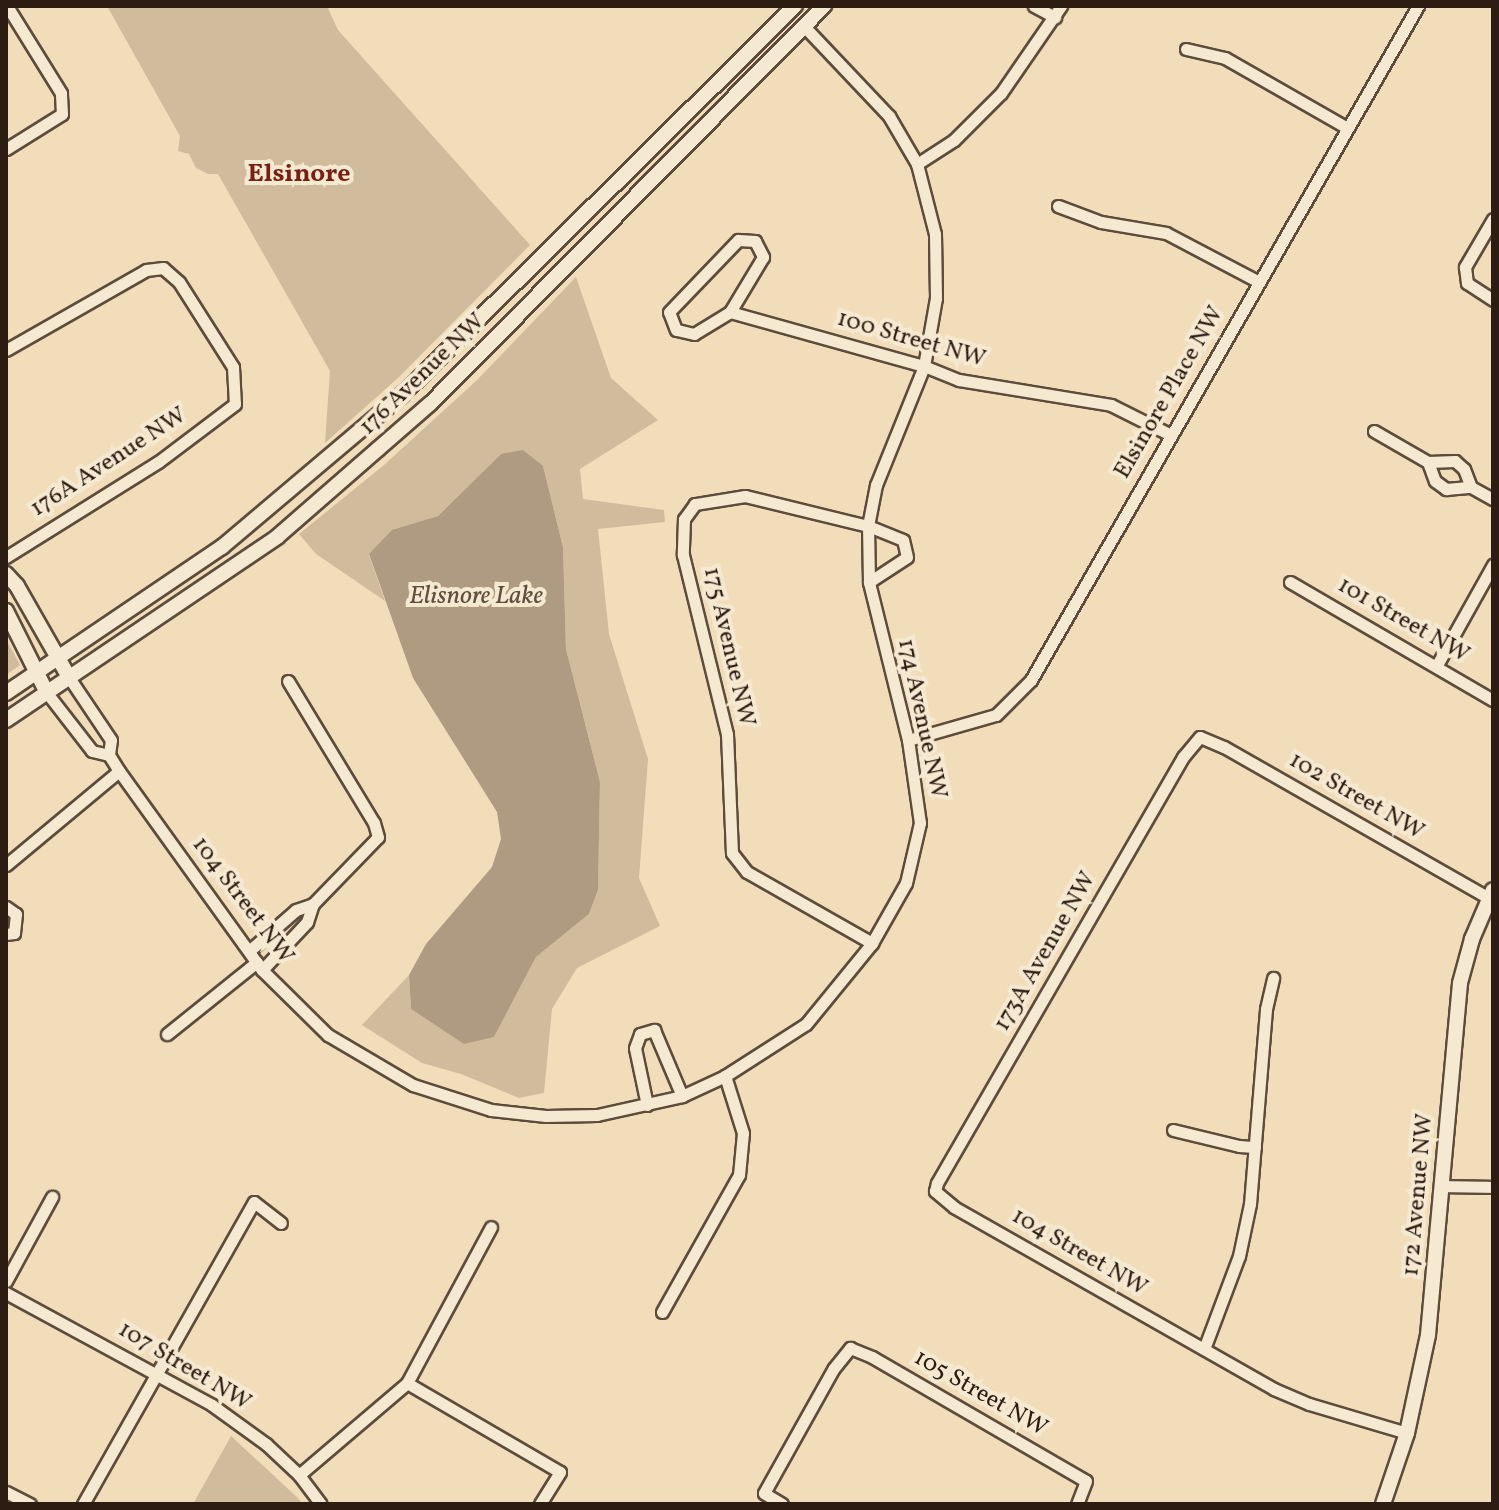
<!DOCTYPE html>
<style>
body{margin:0}
#map{position:relative;width:1499px;height:1510px;overflow:hidden;background:#f1ddba;font-family:Vollkorn,serif}
div>[style]{position:absolute}
[style*='--x']{left:calc(var(--x)*1px);top:calc(var(--y)*1px);width:calc(var(--w)*1px);rotate:calc(var(--a)*1deg)}
.green>*{inset:0;background:#d0bc9d}
.water>*{inset:0;background:#ae9b81}
.roads{filter:drop-shadow(2px 0 #5d4c3b) drop-shadow(-2px 0 #5d4c3b) drop-shadow(0 2px #5d4c3b) drop-shadow(0 -2px #5d4c3b)}
.minor>*{height:11px;margin:-5.5px;padding:0 5.5px;transform-origin:5.5px;border-radius:5.5px;background:#f6e9d2}
.tertiary>*{height:14px;margin:-7px;padding:0 7px;transform-origin:7px;border-radius:7px;background:#f6e9d2}
span{translate:-50% -50%;white-space:nowrap;text-align:center;line-height:1.15;-webkit-text-stroke:8px #f6e9d2;paint-order:stroke}
.street-label{font-size:24px;color:#2c1c11}
.neighbourhood-label{font-size:26px;color:#7a1f14;font-weight:700}
.water-label{font-size:26px;color:#604f3e;font-style:italic}
.frame{position:absolute;inset:0;border:8px solid #2c1c11;pointer-events:none}
</style>
<div id="map">
<div class="green">
<div style="clip-path:polygon(107px 6px,327px 6px,338px 30px,530px 245px,399px 377px,325px 443px,330px 371px,218px 174px,208px 174px,196px 168px,189px 154px,178px 151px,180px 136px)"></div>
<div style="clip-path:polygon(576px 277px,611px 378px,658px 420px,580px 469px,583px 499px,664px 510px,665px 522px,598px 529px,609px 634px,648px 759px,639px 878px,660px 926px,577px 968px,552px 1009px,544px 1093px,519px 1098px,461px 1074px,422px 1063px,362px 1025px,409px 975px,411px 1009px,464px 1043px,494px 1037px,536px 957px,589px 914px,598px 890px,600px 782px,566px 649px,563px 547px,543px 466px,501px 454px,438px 516px,401px 528px,369px 555px,385px 601px,316px 554px,299px 534px,384px 465px,476px 381px)"></div>
<div style="clip-path:polygon(6px 639px,20px 665px,6px 675px)"></div>
<div style="clip-path:polygon(231px 1436px,299px 1499px,302px 1504px,193px 1504px)"></div>
</div>
<div class="water">
<div style="clip-path:polygon(523px 450px,543px 466px,563px 547px,566px 649px,600px 782px,598px 890px,589px 914px,536px 957px,494px 1037px,464px 1044px,411px 1009px,409px 975px,426px 944px,492px 867px,501px 839px,497px 812px,413px 678px,369px 554px,392px 530px,438px 516px,501px 454px)"></div>
</div>
<div class="roads">
<div class="minor">
<div style="--x:1034;--y:6;--w:24;--a:28"></div>
<div style="--x:1186;--y:49;--w:40;--a:13"></div>
<div style="--x:1225;--y:58;--w:141;--a:29.8"></div>
<div style="--x:6;--y:149;--w:66;--a:-32"></div>
<div style="--x:62;--y:114;--w:21;--a:-93"></div>
<div style="--x:61;--y:93;--w:102;--a:-121.8"></div>
<div style="--x:917;--y:164;--w:44;--a:-33"></div>
<div style="--x:954;--y:140;--w:66;--a:-45"></div>
<div style="--x:1001;--y:93;--w:106;--a:-55.4"></div>
<div style="--x:1058;--y:206;--w:46;--a:20.4"></div>
<div style="--x:1101;--y:222;--w:66;--a:9.6"></div>
<div style="--x:1166;--y:233;--w:105;--a:27.8"></div>
<div style="--x:1493;--y:219;--w:56;--a:120.3"></div>
<div style="--x:1465;--y:267;--w:16;--a:83"></div>
<div style="--x:1467;--y:283;--w:31;--a:33"></div>
<div style="--x:738;--y:240;--w:17;--a:3"></div>
<div style="--x:755;--y:241;--w:18;--a:63"></div>
<div style="--x:763;--y:257;--w:64;--a:121"></div>
<div style="--x:730;--y:312;--w:42;--a:148.6"></div>
<div style="--x:694;--y:334;--w:18;--a:-167"></div>
<div style="--x:676;--y:330;--w:19;--a:-111"></div>
<div style="--x:669;--y:312;--w:100;--a:-46.2"></div>
<div style="--x:730;--y:312;--w:201;--a:15.6"></div>
<div style="--x:924;--y:366;--w:38;--a:22"></div>
<div style="--x:959;--y:380;--w:154;--a:9.3"></div>
<div style="--x:1111;--y:405;--w:67;--a:26.6"></div>
<div style="--x:6;--y:350;--w:161;--a:-29.7"></div>
<div style="--x:146;--y:270;--w:17;--a:-7"></div>
<div style="--x:163;--y:268;--w:21;--a:41"></div>
<div style="--x:179;--y:282;--w:101;--a:57.6"></div>
<div style="--x:233;--y:367;--w:37;--a:87"></div>
<div style="--x:235;--y:404;--w:96;--a:143"></div>
<div style="--x:158;--y:462;--w:179;--a:148"></div>
<div style="--x:1374;--y:431;--w:62;--a:29.9"></div>
<div style="--x:1428;--y:462;--w:20;--a:70"></div>
<div style="--x:1435;--y:481;--w:14;--a:36"></div>
<div style="--x:1446;--y:489;--w:25;--a:-5"></div>
<div style="--x:1471;--y:487;--w:25;--a:29"></div>
<div style="--x:1428;--y:462;--w:27;--a:-2"></div>
<div style="--x:1455;--y:461;--w:12;--a:42"></div>
<div style="--x:1464;--y:469;--w:19;--a:69"></div>
<div style="--x:869;--y:582;--w:45;--a:-33.3"></div>
<div style="--x:907;--y:557;--w:17;--a:-103"></div>
<div style="--x:903;--y:540;--w:38;--a:-158"></div>
<div style="--x:868;--y:526;--w:127;--a:-166.3"></div>
<div style="--x:745;--y:496;--w:51;--a:170.9"></div>
<div style="--x:695;--y:504;--w:19;--a:126"></div>
<div style="--x:684;--y:519;--w:36;--a:92"></div>
<div style="--x:683;--y:555;--w:184;--a:76.2"></div>
<div style="--x:727;--y:734;--w:119;--a:87.6"></div>
<div style="--x:732;--y:853;--w:24;--a:52"></div>
<div style="--x:747;--y:872;--w:144;--a:29.6"></div>
<div style="--x:1290;--y:582;--w:235;--a:30.2"></div>
<div style="--x:1437;--y:665;--w:115;--a:-60.8"></div>
<div style="--x:70;--y:679;--w:73;--a:56.1"></div>
<div style="--x:111;--y:740;--w:15;--a:98"></div>
<div style="--x:109;--y:755;--w:19;--a:58"></div>
<div style="--x:119;--y:771;--w:245;--a:54.3"></div>
<div style="--x:262;--y:970;--w:93;--a:44.6"></div>
<div style="--x:328;--y:1035;--w:99;--a:30.5"></div>
<div style="--x:413;--y:1085;--w:82;--a:17.8"></div>
<div style="--x:491;--y:1110;--w:55;--a:6.2"></div>
<div style="--x:546;--y:1116;--w:51;--a:-1.1"></div>
<div style="--x:597;--y:1115;--w:87;--a:-12.6"></div>
<div style="--x:682;--y:1096;--w:47;--a:-24.9"></div>
<div style="--x:725;--y:1076;--w:96;--a:-32.7"></div>
<div style="--x:806;--y:1024;--w:104;--a:-50.8"></div>
<div style="--x:872;--y:943;--w:69;--a:-60.5"></div>
<div style="--x:906;--y:883;--w:62;--a:-76.9"></div>
<div style="--x:920;--y:823;--w:84;--a:-98.2"></div>
<div style="--x:908;--y:740;--w:163;--a:-103.9"></div>
<div style="--x:869;--y:582;--w:56;--a:-91"></div>
<div style="--x:868;--y:526;--w:42;--a:-79"></div>
<div style="--x:876;--y:485;--w:128;--a:-68"></div>
<div style="--x:924;--y:366;--w:69;--a:-80"></div>
<div style="--x:936;--y:298;--w:64;--a:-90.9"></div>
<div style="--x:935;--y:234;--w:72;--a:-104.4"></div>
<div style="--x:917;--y:164;--w:56;--a:-120.3"></div>
<div style="--x:889;--y:116;--w:124;--a:-133.4"></div>
<div style="--x:47;--y:693;--w:73;--a:52.2"></div>
<div style="--x:92;--y:751;--w:17;--a:13"></div>
<div style="--x:908;--y:740;--w:91;--a:-15.9"></div>
<div style="--x:996;--y:715;--w:49;--a:-45"></div>
<div style="--x:1031;--y:680;--w:777;--a:-60.14"></div>
<div style="--x:6;--y:865;--w:147;--a:-39.8"></div>
<div style="--x:6;--y:907;--w:12;--a:35"></div>
<div style="--x:16;--y:914;--w:19;--a:96"></div>
<div style="--x:14;--y:933;--w:8;--a:173"></div>
<div style="--x:249;--y:951;--w:62;--a:-41.1"></div>
<div style="--x:296;--y:910;--w:18;--a:-19"></div>
<div style="--x:313;--y:904;--w:93;--a:-45.9"></div>
<div style="--x:378;--y:837;--w:15;--a:-106"></div>
<div style="--x:374;--y:823;--w:166;--a:-121.2"></div>
<div style="--x:262;--y:970;--w:66;--a:-46.8"></div>
<div style="--x:307;--y:922;--w:19;--a:-72"></div>
<div style="--x:167;--y:1034;--w:115;--a:-38.7"></div>
<div style="--x:647;--y:1105;--w:58;--a:-101.9"></div>
<div style="--x:635;--y:1048;--w:15;--a:-70"></div>
<div style="--x:640;--y:1034;--w:15;--a:-16"></div>
<div style="--x:654;--y:1030;--w:72;--a:67"></div>
<div style="--x:1173;--y:1130;--w:68;--a:13.6"></div>
<div style="--x:1239;--y:1146;--w:16;--a:4"></div>
<div style="--x:1443;--y:1186;--w:50;--a:1.1"></div>
<div style="--x:6;--y:1281;--w:96;--a:-61.3"></div>
<div style="--x:6;--y:1293;--w:234;--a:28.5"></div>
<div style="--x:212;--y:1405;--w:67;--a:35.8"></div>
<div style="--x:266;--y:1444;--w:45;--a:43.2"></div>
<div style="--x:299;--y:1475;--w:36;--a:53"></div>
<div style="--x:662;--y:1312;--w:157;--a:-60.7"></div>
<div style="--x:739;--y:1175;--w:42;--a:-84.6"></div>
<div style="--x:743;--y:1133;--w:60;--a:-107.5"></div>
<div style="--x:1204;--y:1349;--w:99;--a:-69.4"></div>
<div style="--x:1239;--y:1256;--w:53;--a:-78.1"></div>
<div style="--x:1250;--y:1204;--w:196;--a:-85.3"></div>
<div style="--x:1266;--y:1009;--w:32;--a:-77"></div>
<div style="--x:407;--y:1383;--w:177;--a:30.2"></div>
<div style="--x:560;--y:1472;--w:38;--a:122"></div>
<div style="--x:1407;--y:1433;--w:102;--a:-163.5"></div>
<div style="--x:1309;--y:1404;--w:38;--a:-157"></div>
<div style="--x:1274;--y:1389;--w:368;--a:-150.4"></div>
<div style="--x:954;--y:1207;--w:25;--a:-140"></div>
<div style="--x:935;--y:1191;--w:8;--a:-76"></div>
<div style="--x:937;--y:1183;--w:492;--a:-60"></div>
<div style="--x:1183;--y:757;--w:26;--a:-50"></div>
<div style="--x:1200;--y:737;--w:26;--a:23"></div>
<div style="--x:1224;--y:747;--w:305;--a:29.7"></div>
<div style="--x:299;--y:1475;--w:142;--a:-40.4"></div>
<div style="--x:407;--y:1383;--w:177;--a:-61.7"></div>
<div style="--x:6;--y:1492;--w:27;--a:27"></div>
<div style="--x:83;--y:1504;--w:347;--a:-60.5"></div>
<div style="--x:254;--y:1202;--w:34;--a:38"></div>
<div style="--x:782;--y:1504;--w:21;--a:-149"></div>
<div style="--x:764;--y:1493;--w:143;--a:-60.8"></div>
<div style="--x:834;--y:1368;--w:26;--a:-51"></div>
<div style="--x:850;--y:1348;--w:24;--a:22"></div>
<div style="--x:872;--y:1357;--w:247;--a:30.1"></div>
<div style="--x:1086;--y:1481;--w:25;--a:111"></div>
</div>
<div class="tertiary">
<div style="--x:6;--y:574;--w:16;--a:47"></div>
<div style="--x:17;--y:586;--w:107;--a:60.3"></div>
<div style="--x:6;--y:611;--w:92;--a:63.4"></div>
<div style="--x:6;--y:693;--w:261;--a:-34.1"></div>
<div style="--x:222;--y:547;--w:236;--a:-40.2"></div>
<div style="--x:402;--y:395;--w:553;--a:-44.71"></div>
<div style="--x:6;--y:720;--w:327;--a:-34"></div>
<div style="--x:277;--y:537;--w:134;--a:-41.1"></div>
<div style="--x:378;--y:449;--w:70;--a:-41"></div>
<div style="--x:431;--y:403;--w:559;--a:-45.29"></div>
<div style="--x:1383;--y:1504;--w:75;--a:-71.3"></div>
<div style="--x:1407;--y:1433;--w:100;--a:-77.9"></div>
<div style="--x:1428;--y:1335;--w:353;--a:-84.8"></div>
<div style="--x:1460;--y:983;--w:46;--a:-74.7"></div>
<div style="--x:1472;--y:939;--w:53;--a:-66.8"></div>
</div>
</div>
<div class="street-label">
<span style="left:911px;top:340px;rotate:16deg">100 Street NW</span>
<span style="left:423px;top:375px;rotate:-44deg">176 Avenue NW</span>
<span style="left:1170px;top:393px;rotate:-60deg">Elsinore Place NW</span>
<span style="left:109px;top:463px;rotate:-33deg">176A Avenue NW</span>
<span style="left:1403px;top:621px;rotate:30deg">101 Street NW</span>
<span style="left:728px;top:647px;rotate:77deg">175 Avenue NW</span>
<span style="left:921px;top:719px;rotate:78deg">174 Avenue NW</span>
<span style="left:1356px;top:797px;rotate:30deg">102 Street NW</span>
<span style="left:242px;top:901px;rotate:53deg">104 Street NW</span>
<span style="left:1046px;top:952px;rotate:-60deg">173A Avenue NW</span>
<span style="left:1419px;top:1195px;rotate:-85deg">172 Avenue NW</span>
<span style="left:1079px;top:1253px;rotate:30deg">104 Street NW</span>
<span style="left:184px;top:1367px;rotate:31deg">107 Street NW</span>
<span style="left:980px;top:1394px;rotate:30deg">105 Street NW</span>
</div>
<div class="neighbourhood-label">
<span style="left:299px;top:175px">Elsinore</span>
</div>
<div class="water-label">
<span style="left:476px;top:597px">Elisnore Lake</span>
</div>
<div class="frame"></div>
</div>
